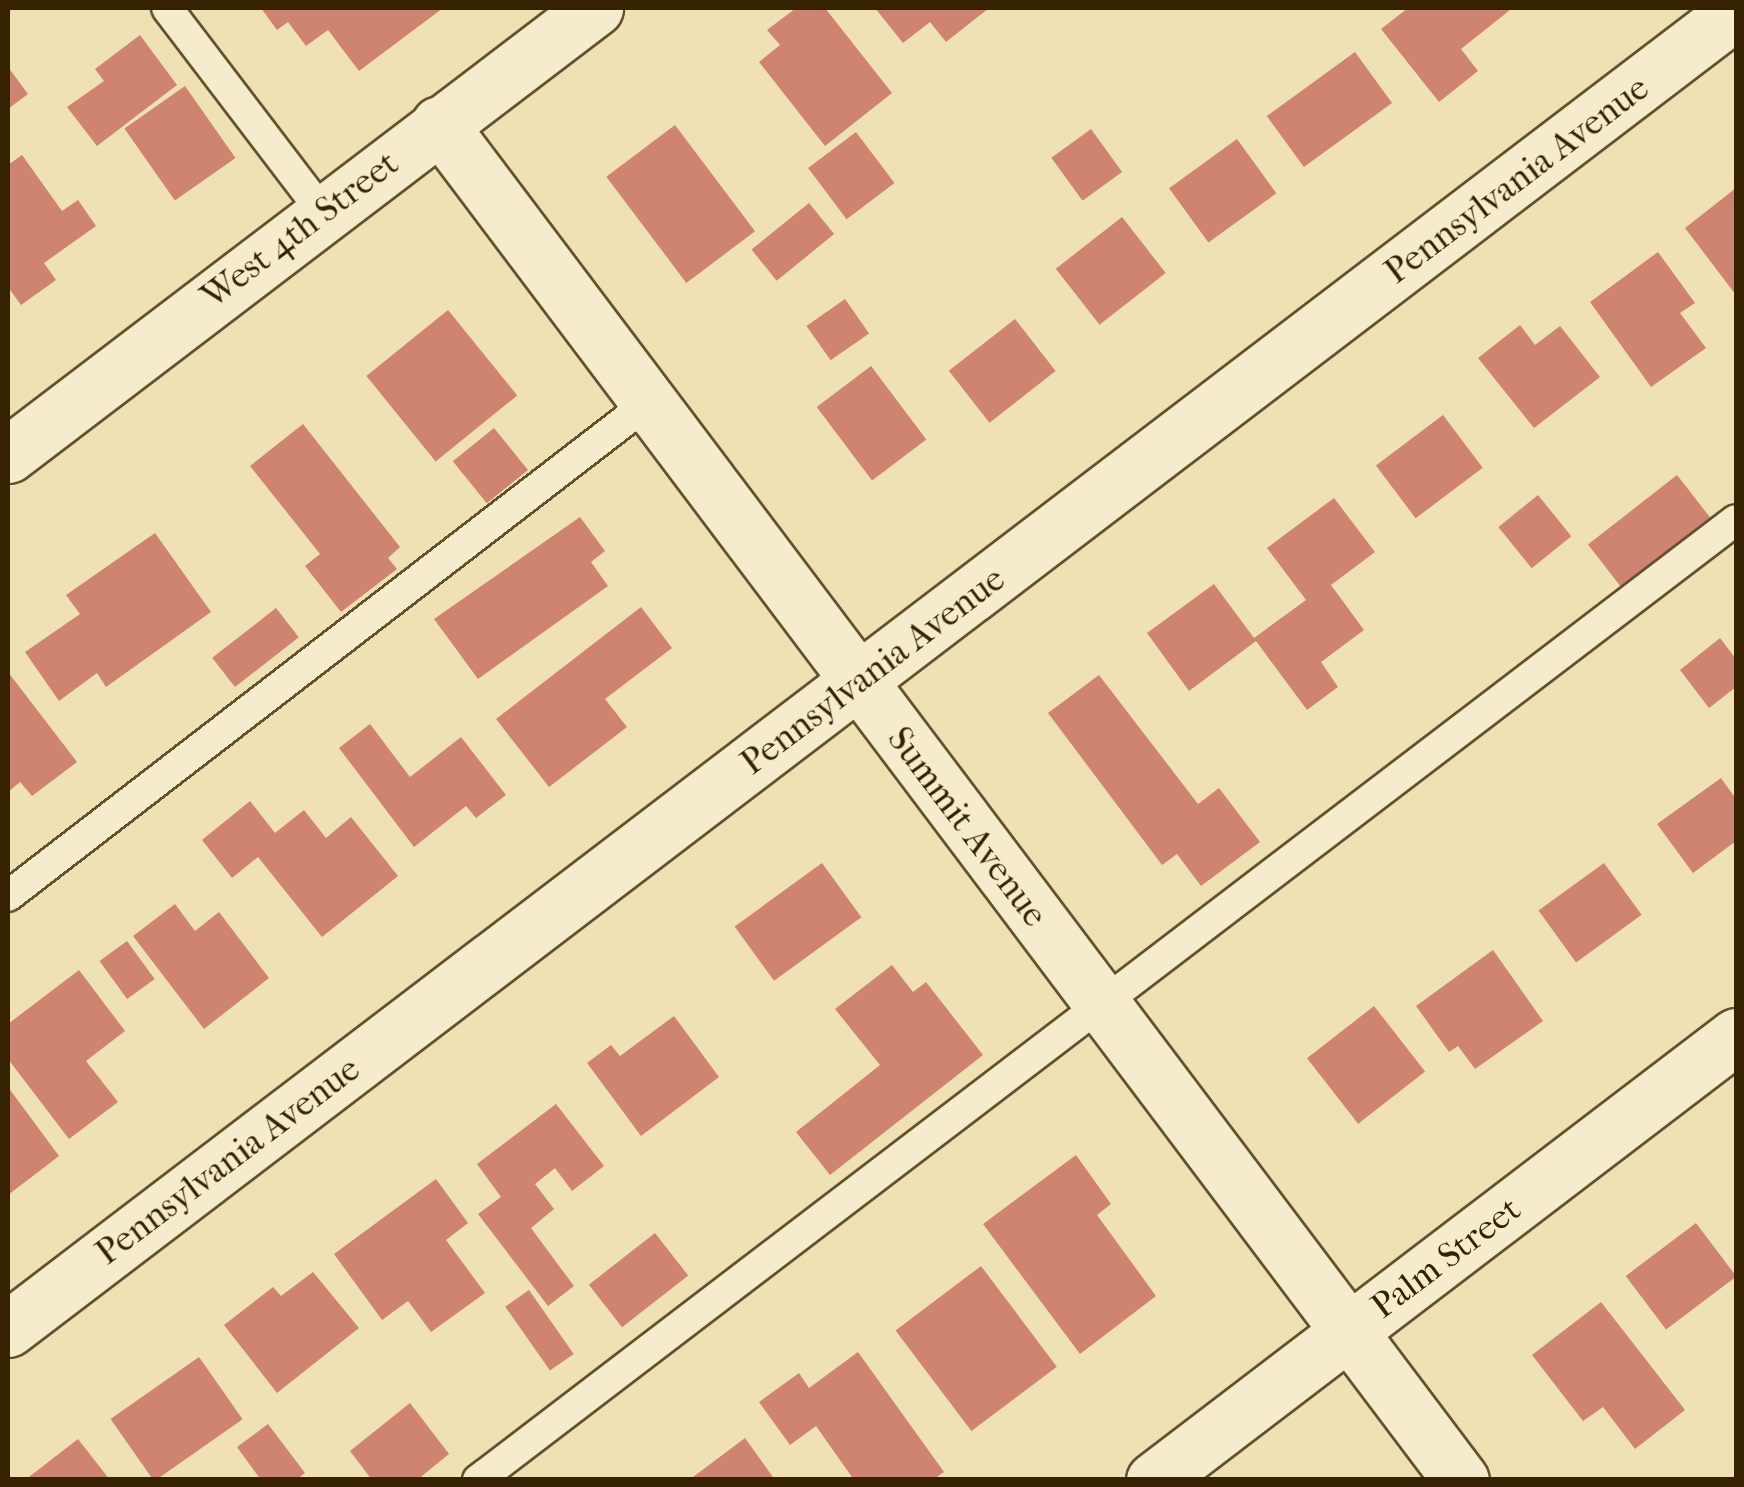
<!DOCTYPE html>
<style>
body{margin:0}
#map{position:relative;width:1744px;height:1487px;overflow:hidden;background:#efe1b3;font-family:"IM FELL French Canon",serif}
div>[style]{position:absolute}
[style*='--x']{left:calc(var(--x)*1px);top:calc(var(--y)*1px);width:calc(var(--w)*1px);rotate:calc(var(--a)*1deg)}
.building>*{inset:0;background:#cf8471;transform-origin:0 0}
.roads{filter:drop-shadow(2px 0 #64512e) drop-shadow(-2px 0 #64512e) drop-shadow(0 2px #64512e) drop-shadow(0 -2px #64512e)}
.service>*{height:30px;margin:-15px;padding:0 15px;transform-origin:15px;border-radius:15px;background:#f5ecce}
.minor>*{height:55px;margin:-27.5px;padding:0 27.5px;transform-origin:27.5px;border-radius:27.5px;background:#f5ecce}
.tertiary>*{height:55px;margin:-27.5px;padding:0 27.5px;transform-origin:27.5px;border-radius:27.5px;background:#f5ecce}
span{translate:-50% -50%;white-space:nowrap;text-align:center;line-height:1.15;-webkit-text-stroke:10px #f5ecce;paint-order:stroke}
.street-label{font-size:35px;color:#362101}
.frame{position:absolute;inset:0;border:10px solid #362101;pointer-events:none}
</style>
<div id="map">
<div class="building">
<div style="clip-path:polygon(261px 8px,443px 8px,359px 71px,328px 30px,306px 46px,288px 22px,277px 30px)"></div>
<div style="clip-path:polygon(796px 8px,825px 8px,892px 93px,825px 146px,759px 62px,780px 45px,767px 30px)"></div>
<div style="clip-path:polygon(875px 8px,989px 8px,946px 42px,930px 22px,903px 43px)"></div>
<div style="clip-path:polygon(1408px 8px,1508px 8px,1510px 10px,1461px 49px,1478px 71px,1439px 102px,1381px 29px)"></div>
<div style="clip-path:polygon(140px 35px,177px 85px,97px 146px,67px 107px,104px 81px,95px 69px)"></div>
<div style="left:1355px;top:52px;width:63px;height:109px;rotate:54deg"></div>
<div style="clip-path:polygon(8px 67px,28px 94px,8px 109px)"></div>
<div style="left:185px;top:86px;width:88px;height:74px;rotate:55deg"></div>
<div style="left:675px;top:125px;width:133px;height:86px;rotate:53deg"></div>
<div style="left:1091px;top:129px;width:53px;height:49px;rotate:54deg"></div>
<div style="left:856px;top:132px;width:64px;height:60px;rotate:53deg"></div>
<div style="left:1237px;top:139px;width:67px;height:84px;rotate:54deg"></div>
<div style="clip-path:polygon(22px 155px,62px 211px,78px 200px,96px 226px,44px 263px,56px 280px,21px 305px,8px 287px,8px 165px)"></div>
<div style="clip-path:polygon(1736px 188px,1736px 295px,1685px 228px)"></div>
<div style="left:809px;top:203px;width:40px;height:74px;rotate:51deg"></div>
<div style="left:1122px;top:217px;width:71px;height:84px;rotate:52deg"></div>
<div style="clip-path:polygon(1658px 252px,1695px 303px,1680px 313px,1706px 348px,1651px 387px,1590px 302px)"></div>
<div style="left:845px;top:299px;width:42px;height:47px;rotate:55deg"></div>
<div style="left:448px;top:310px;width:110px;height:105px;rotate:51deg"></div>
<div style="left:1015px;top:319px;width:66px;height:84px;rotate:52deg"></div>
<div style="clip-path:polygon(1520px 325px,1535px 345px,1560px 326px,1600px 377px,1534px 428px,1478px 358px)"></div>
<div style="left:871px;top:366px;width:92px;height:68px;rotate:53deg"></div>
<div style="left:1443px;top:415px;width:66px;height:84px;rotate:53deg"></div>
<div style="clip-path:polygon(303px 424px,400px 547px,388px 558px,397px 569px,341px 612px,305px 566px,320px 554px,250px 466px)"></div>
<div style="left:494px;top:428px;width:54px;height:53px;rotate:51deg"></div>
<div style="left:1677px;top:475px;width:56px;height:113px;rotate:52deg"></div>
<div style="left:1538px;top:495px;width:53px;height:51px;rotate:51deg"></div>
<div style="clip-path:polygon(1334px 498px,1375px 552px,1331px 585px,1364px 630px,1321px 662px,1338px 687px,1307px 710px,1256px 641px,1189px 691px,1147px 633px,1214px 584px,1254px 638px,1306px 600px,1267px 548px)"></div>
<div style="clip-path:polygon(580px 517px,605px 551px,591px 562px,608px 586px,478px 679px,434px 619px)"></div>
<div style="clip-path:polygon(155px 533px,211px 612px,106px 687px,97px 673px,59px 701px,25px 652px,80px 614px,66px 595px)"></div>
<div style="clip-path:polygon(641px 607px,672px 648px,605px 699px,627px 727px,549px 787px,496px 719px)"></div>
<div style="left:276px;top:608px;width:37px;height:81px;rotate:52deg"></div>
<div style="clip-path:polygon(1720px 638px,1736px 659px,1736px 687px,1709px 708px,1680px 670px)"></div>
<div style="clip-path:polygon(8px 672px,77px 762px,32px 796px,20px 782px,8px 792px)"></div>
<div style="clip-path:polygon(1099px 675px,1198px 804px,1219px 788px,1260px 842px,1201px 886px,1177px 854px,1162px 865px,1048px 713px)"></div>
<div style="clip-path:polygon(370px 724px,410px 777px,461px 737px,506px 795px,476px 818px,466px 806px,414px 847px,339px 748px)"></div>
<div style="clip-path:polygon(1721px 778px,1736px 799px,1736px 841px,1693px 873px,1657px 824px)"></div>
<div style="clip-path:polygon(250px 801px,275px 833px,304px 810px,326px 838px,351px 817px,398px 876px,322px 937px,258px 857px,232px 878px,202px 840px)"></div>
<div style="left:822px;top:863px;width:67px;height:108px;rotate:54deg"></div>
<div style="left:1604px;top:863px;width:64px;height:81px;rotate:54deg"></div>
<div style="clip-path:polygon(175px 904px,195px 931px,219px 912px,269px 978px,204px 1029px,133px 936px)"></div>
<div style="left:127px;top:941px;width:47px;height:34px;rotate:54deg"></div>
<div style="clip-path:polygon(1493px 950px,1543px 1021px,1475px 1069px,1458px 1046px,1449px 1052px,1416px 1006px)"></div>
<div style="clip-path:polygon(892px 965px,913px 992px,926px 982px,983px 1055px,830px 1175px,796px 1132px,880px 1065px,835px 1009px)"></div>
<div style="clip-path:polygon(79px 970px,125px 1031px,86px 1061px,118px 1102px,69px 1139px,8px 1059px,8px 1024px)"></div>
<div style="left:1374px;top:1006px;width:83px;height:85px;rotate:52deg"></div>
<div style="clip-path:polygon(674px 1016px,719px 1077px,641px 1136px,587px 1063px,611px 1045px,620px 1056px)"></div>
<div style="clip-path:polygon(8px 1087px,59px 1156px,8px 1195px)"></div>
<div style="clip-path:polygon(556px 1104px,604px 1166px,572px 1191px,555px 1168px,535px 1184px,554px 1209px,531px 1228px,574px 1286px,548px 1306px,478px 1214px,501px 1197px,477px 1164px)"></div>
<div style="clip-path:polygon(1076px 1155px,1111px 1204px,1097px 1215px,1156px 1296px,1080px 1354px,983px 1224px)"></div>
<div style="clip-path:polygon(436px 1179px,468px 1223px,446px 1240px,485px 1293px,431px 1332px,408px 1301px,382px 1320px,334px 1254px)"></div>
<div style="left:1696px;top:1223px;width:67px;height:88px;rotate:53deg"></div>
<div style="left:655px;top:1233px;width:54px;height:84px;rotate:52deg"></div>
<div style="left:981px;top:1266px;width:126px;height:107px;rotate:53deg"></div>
<div style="clip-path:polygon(313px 1272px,359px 1328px,277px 1393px,224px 1325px,273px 1287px,281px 1296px)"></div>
<div style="left:529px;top:1290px;width:78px;height:29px;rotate:55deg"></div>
<div style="clip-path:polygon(1601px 1302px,1685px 1410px,1635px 1449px,1603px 1407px,1583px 1421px,1532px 1355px)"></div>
<div style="clip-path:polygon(858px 1352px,944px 1472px,933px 1480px,854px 1480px,816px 1426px,790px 1445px,759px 1402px,799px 1373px,809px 1388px)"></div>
<div style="left:199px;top:1357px;width:76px;height:108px;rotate:55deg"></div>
<div style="clip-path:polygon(410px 1403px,449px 1454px,417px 1480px,372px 1480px,350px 1451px)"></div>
<div style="clip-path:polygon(268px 1424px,305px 1473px,296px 1480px,261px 1480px,237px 1447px)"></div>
<div style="clip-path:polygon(745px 1438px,775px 1480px,689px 1480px)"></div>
<div style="clip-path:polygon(78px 1439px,110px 1480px,25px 1480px)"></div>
</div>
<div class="roads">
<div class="service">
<div style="--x:167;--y:8;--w:258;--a:52.7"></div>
<div style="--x:8;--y:896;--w:808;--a:-37.61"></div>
<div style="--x:478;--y:1480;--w:1582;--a:-37.35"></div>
</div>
<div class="minor">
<div style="--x:439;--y:124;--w:1698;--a:53"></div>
<div style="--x:8;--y:1329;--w:2173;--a:-37.33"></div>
<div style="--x:1154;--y:1480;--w:732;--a:-37.34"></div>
</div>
<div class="tertiary">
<div style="--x:8;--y:455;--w:738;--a:-37.29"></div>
</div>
</div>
<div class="street-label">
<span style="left:1517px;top:180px;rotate:-37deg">Pennsylvania Avenue</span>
<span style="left:300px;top:230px;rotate:-37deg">West 4th Street</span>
<span style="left:873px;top:671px;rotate:-37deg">Pennsylvania Avenue</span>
<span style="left:967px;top:827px;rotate:53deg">Summit Avenue</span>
<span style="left:228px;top:1161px;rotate:-37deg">Pennsylvania Avenue</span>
<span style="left:1446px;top:1258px;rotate:-37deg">Palm Street</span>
</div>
<div class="frame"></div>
</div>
